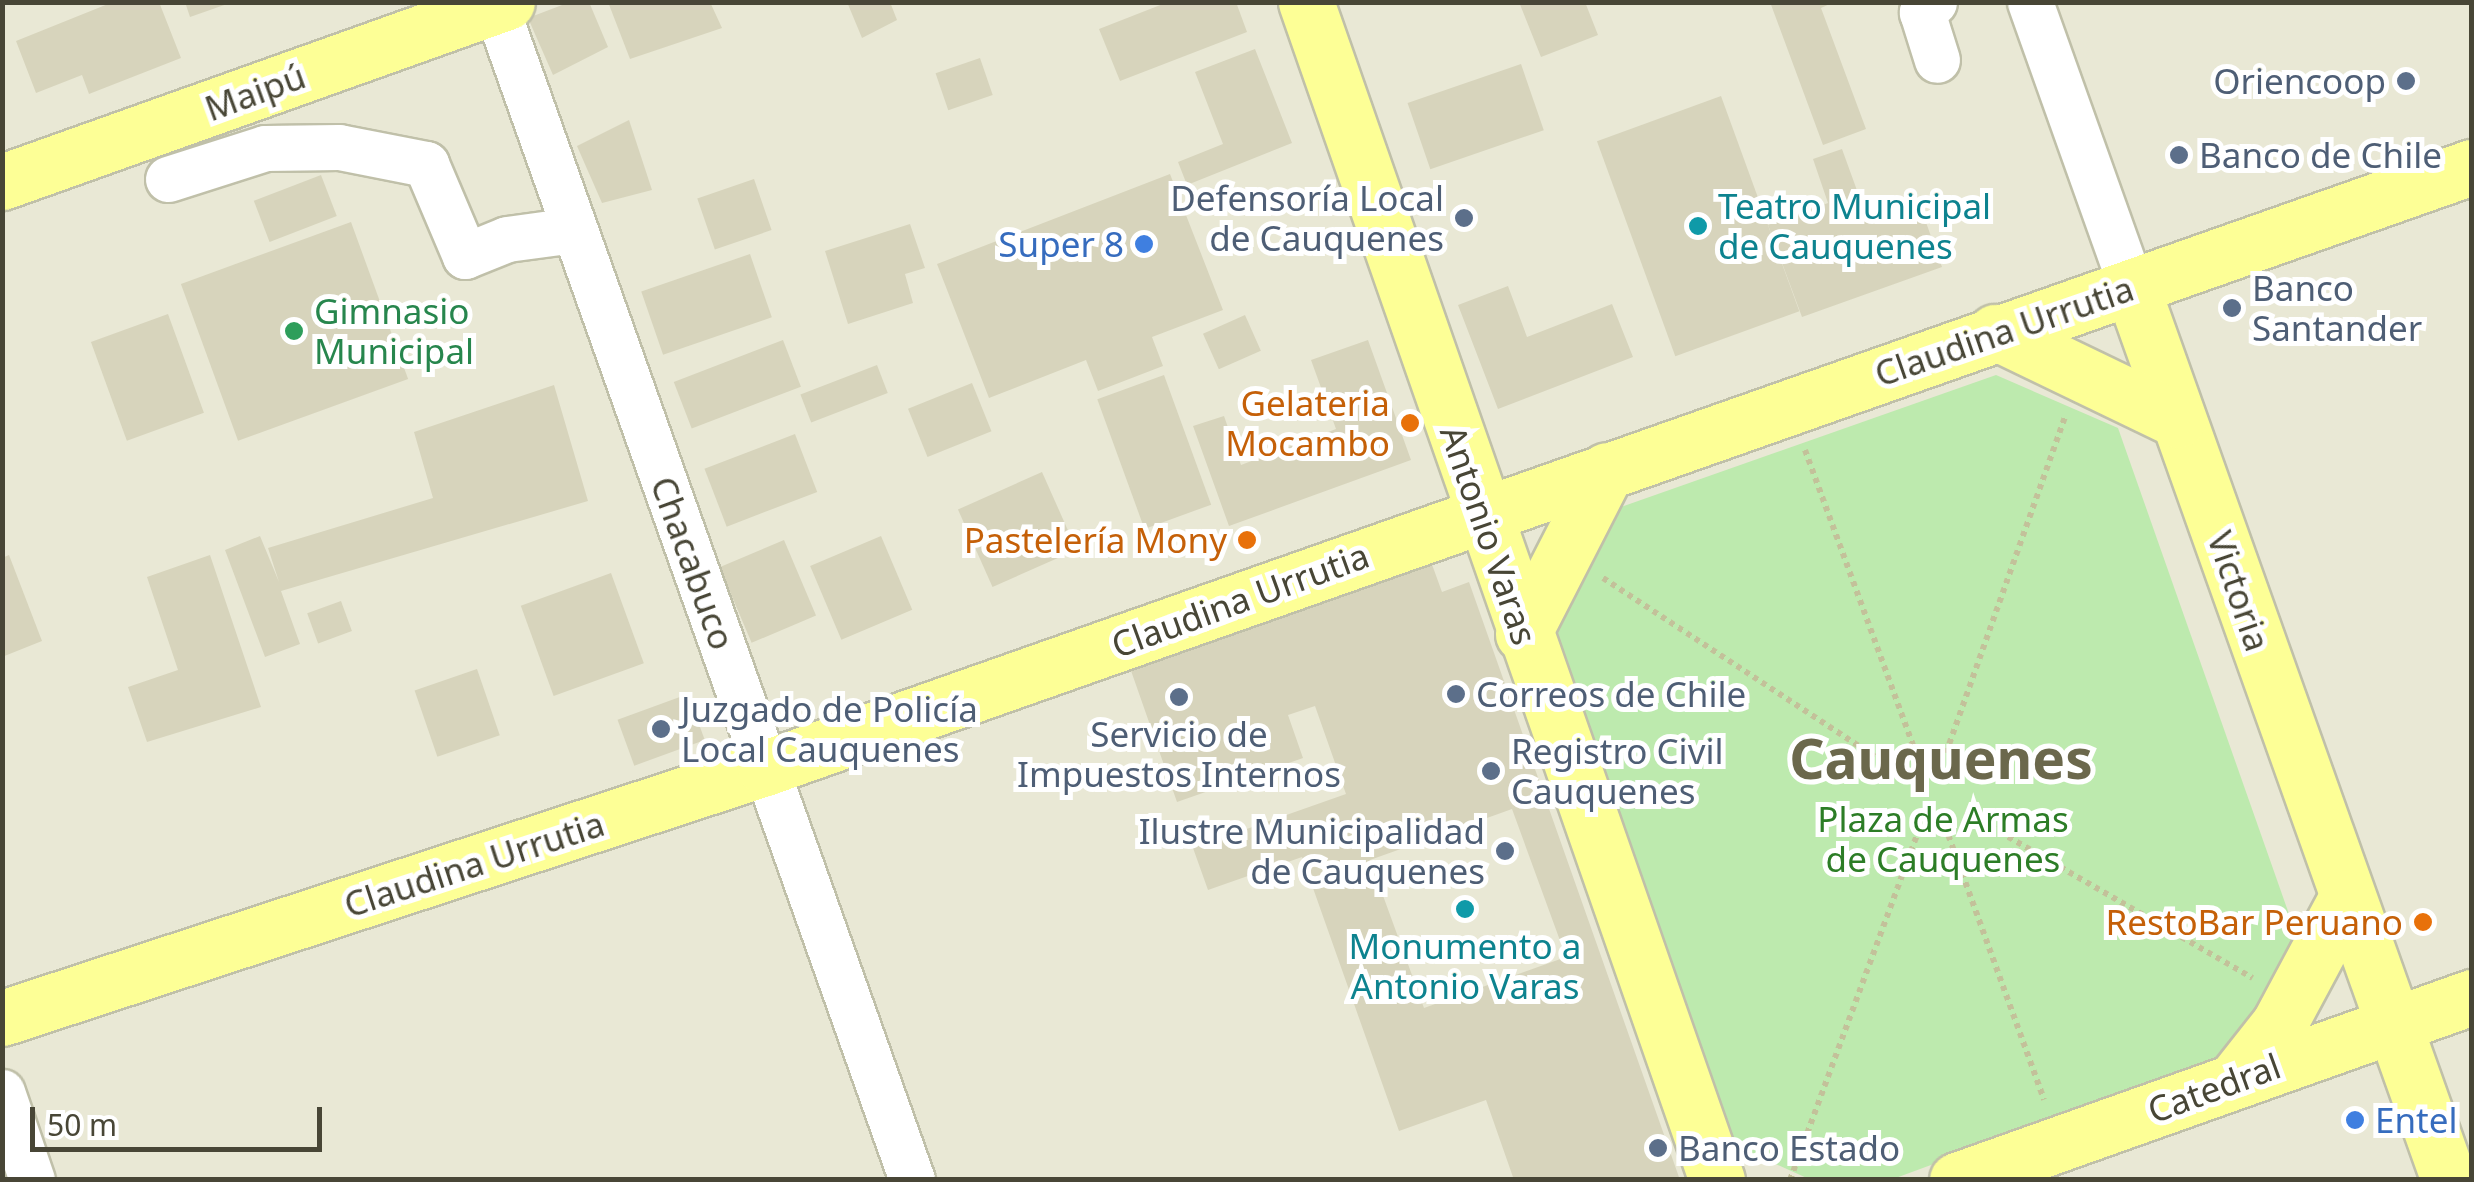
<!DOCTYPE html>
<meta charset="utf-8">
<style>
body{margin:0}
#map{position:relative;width:2474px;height:1182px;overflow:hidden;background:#f4f4e7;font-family:"Noto Sans",sans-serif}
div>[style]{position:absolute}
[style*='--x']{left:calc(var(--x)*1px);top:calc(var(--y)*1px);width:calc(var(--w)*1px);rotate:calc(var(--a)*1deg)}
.residential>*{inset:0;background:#e9e8d5;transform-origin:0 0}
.green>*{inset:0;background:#bdeaae}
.building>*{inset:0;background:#d7d4bc;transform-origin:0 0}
.path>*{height:6px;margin-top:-3px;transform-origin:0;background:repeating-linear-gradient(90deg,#c3c19a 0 5px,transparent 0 10px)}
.roads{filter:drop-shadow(2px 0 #c0c0a9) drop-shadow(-2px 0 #c0c0a9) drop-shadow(0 2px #c0c0a9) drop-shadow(0 -2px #c0c0a9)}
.minor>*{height:45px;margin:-22.5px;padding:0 22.5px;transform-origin:22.5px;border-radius:22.5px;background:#fff}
.major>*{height:55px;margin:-27.5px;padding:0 27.5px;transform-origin:27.5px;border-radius:27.5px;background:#fdff96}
.dots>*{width:28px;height:28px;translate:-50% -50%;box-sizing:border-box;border:5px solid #fff;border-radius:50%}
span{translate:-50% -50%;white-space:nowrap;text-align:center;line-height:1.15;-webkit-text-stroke:10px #fff;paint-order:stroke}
.service-label{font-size:35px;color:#4e5e75}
.right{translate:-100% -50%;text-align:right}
.left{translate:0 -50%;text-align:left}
.street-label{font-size:35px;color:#484636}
.culture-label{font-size:35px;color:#0d838f}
.shop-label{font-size:35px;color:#366cbe}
.leisure-label{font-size:35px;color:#27864d}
.food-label{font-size:35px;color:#c56008}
.park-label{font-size:35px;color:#2c7d26}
.town-label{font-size:55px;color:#6b684c;font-weight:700}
.frame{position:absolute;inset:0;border:5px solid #484636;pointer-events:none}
.scale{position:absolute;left:30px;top:1107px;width:292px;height:45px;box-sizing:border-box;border:5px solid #484636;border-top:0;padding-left:12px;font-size:30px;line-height:35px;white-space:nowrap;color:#484636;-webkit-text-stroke:8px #fff;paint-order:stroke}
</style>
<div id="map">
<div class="residential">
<div style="left:3px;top:3px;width:2468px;height:1176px"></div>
</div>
<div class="green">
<div style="clip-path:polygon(1996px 375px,2118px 428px,2296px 934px,2245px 1049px,1893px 1179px,1809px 1179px,1729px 1143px,1550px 624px,1604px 513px)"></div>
</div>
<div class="building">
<div style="clip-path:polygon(113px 2px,159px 2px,181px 58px,89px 94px,82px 75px,36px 93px,16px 41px)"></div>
<div style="clip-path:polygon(185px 2px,229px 2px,230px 3px,190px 17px)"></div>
<div style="clip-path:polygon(570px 2px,589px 2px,608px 47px,553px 75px,528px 18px)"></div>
<div style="clip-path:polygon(608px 2px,710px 2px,722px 28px,630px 59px)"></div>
<div style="clip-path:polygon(847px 2px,890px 2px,897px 20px,862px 38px)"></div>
<div style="clip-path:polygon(1168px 2px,1236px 2px,1247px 32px,1120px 81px,1099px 29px)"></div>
<div style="clip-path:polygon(1519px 2px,1585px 2px,1598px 35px,1541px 57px)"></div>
<div style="clip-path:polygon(1770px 2px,1834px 2px,1821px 8px,1866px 129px,1823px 145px)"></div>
<div style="clip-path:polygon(1255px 49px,1292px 143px,1187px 185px,1178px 162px,1223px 144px,1195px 72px)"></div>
<div style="left:980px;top:58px;width:39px;height:47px;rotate:71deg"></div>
<div style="left:1521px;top:64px;width:70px;height:120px;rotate:71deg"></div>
<div style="left:1721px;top:96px;width:229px;height:132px;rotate:70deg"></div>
<div style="clip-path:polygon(629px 120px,652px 190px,602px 203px,577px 146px)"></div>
<div style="clip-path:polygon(1842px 149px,1867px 218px,1918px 200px,1942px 267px,1802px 317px,1768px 225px,1828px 203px,1813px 159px)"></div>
<div style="clip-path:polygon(1170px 174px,1223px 310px,1152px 337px,1163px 366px,1098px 391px,1086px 360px,989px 398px,937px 264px)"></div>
<div style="left:321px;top:175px;width:44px;height:72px;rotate:69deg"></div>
<div style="left:754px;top:179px;width:54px;height:60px;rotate:71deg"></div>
<div style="left:351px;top:222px;width:167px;height:181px;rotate:70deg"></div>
<div style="clip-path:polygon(910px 224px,925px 268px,905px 274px,913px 303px,848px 324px,825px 251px)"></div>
<div style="left:750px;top:254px;width:67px;height:115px;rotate:71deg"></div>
<div style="clip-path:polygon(1508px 286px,1527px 337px,1612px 304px,1633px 357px,1498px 409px,1458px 305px)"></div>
<div style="left:168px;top:314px;width:105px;height:82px;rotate:70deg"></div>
<div style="left:1245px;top:315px;width:39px;height:46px;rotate:66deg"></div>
<div style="left:783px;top:340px;width:50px;height:117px;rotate:69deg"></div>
<div style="clip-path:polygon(1368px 340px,1411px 460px,1229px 526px,1193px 426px,1224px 416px,1241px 465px,1336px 429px,1311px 360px)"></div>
<div style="left:877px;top:365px;width:30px;height:82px;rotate:69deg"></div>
<div style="left:1164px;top:375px;width:138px;height:71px;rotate:70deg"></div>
<div style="left:972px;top:383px;width:52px;height:69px;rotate:68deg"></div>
<div style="clip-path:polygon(554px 385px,588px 501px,281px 591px,300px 644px,265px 657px,225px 550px,260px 536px,279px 582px,268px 548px,433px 498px,414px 432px)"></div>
<div style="left:795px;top:434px;width:62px;height:97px;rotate:69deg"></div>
<div style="left:1042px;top:472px;width:85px;height:92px;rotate:66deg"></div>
<div style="left:881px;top:536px;width:80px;height:77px;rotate:67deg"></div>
<div style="left:784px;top:540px;width:82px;height:70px;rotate:67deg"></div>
<div style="clip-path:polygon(9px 555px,42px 641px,2px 657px,2px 558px)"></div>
<div style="clip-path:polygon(210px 555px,261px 707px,147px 742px,128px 687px,178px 670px,147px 577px)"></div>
<div style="clip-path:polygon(evenodd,1430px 559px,1442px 592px,1469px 582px,1680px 1180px,1514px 1180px,1486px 1100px,1399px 1131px,1302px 857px,1208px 890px,1193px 848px,1346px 794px,1315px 706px,1288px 715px,1303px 758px,1177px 802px,1129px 665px,1430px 559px,1512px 809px,1566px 957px,1424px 1008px,1370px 860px,1512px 809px)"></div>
<div style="left:611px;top:573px;width:96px;height:96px;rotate:70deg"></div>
<div style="left:341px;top:601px;width:32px;height:36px;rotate:70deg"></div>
<div style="left:477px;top:669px;width:70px;height:66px;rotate:71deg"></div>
<div style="left:688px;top:694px;width:49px;height:75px;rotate:70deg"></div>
</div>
<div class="path">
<div style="--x:1805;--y:450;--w:324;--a:69.9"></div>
<div style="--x:1603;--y:578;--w:353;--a:33.3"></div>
<div style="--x:1946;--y:753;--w:359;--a:-70.5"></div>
<div style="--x:1965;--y:812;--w:332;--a:30"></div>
<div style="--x:1945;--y:826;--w:291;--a:70.1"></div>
<div style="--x:1790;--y:1180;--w:377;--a:-69.8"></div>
</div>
<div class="roads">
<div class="minor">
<div style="--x:494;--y:2;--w:1250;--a:70.46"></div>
<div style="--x:1934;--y:2;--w:16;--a:140"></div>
<div style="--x:1922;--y:12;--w:50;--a:72.6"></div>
<div style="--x:2030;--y:2;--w:304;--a:70.4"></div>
<div style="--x:168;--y:179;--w:102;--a:-17.7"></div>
<div style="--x:265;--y:148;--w:74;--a:-0.8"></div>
<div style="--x:339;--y:147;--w:89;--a:11.1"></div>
<div style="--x:426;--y:164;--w:100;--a:67"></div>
<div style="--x:465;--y:256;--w:45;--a:-22"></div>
<div style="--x:507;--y:239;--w:68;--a:-7.7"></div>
<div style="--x:2;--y:1092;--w:93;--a:71.2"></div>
</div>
<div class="major">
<div style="--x:1306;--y:2;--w:1248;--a:70.77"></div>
<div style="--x:2;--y:182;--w:536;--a:-19.62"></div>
<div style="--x:2132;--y:288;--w:947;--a:70.44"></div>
<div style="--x:1995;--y:332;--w:203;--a:25.7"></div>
<div style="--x:1523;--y:634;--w:184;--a:-62.9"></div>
<div style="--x:2;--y:1018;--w:803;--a:-18.14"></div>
<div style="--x:765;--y:768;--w:1810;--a:-19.4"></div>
<div style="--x:2234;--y:1081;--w:73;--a:-51.7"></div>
<div style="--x:2279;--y:1024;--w:144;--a:-61.8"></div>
<div style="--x:1957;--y:1180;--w:547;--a:-19.56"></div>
</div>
</div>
<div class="dots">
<div style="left:2406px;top:81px;background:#5c6f8a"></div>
<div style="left:2179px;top:155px;background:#5c6f8a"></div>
<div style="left:1464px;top:218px;background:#5c6f8a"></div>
<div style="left:1698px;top:226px;background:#0f9aa8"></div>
<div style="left:1144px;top:244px;background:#3f7fe0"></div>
<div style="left:2232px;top:308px;background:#5c6f8a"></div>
<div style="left:294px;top:331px;background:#2e9e5b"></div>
<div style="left:1410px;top:423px;background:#e8710a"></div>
<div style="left:1247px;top:540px;background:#e8710a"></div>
<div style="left:1456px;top:694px;background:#5c6f8a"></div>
<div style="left:1179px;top:697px;background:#5c6f8a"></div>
<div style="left:661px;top:729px;background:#5c6f8a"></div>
<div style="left:1491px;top:771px;background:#5c6f8a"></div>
<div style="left:1505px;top:851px;background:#5c6f8a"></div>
<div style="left:1465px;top:909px;background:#0f9aa8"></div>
<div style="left:2423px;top:922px;background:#e8710a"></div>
<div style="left:2355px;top:1120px;background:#3f7fe0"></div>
<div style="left:1658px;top:1148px;background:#5c6f8a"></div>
</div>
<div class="service-label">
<span class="right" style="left:2386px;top:81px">Oriencoop</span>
<span class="left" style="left:2199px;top:155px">Banco de Chile</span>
<span class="right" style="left:1444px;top:218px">Defensoría Local<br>de Cauquenes</span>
<span class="left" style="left:2252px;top:308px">Banco<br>Santander</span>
<span class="left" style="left:1476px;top:694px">Correos de Chile</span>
<span class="left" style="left:681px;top:729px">Juzgado de Policía<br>Local Cauquenes</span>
<span style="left:1179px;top:754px">Servicio de<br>Impuestos Internos</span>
<span class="left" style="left:1511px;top:771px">Registro Civil<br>Cauquenes</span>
<span class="right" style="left:1485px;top:851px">Ilustre Municipalidad<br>de Cauquenes</span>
<span class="left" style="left:1678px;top:1148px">Banco Estado</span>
</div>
<div class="street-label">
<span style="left:255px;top:92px;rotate:-20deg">Maipú</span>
<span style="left:2004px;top:331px;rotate:-19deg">Claudina Urrutia</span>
<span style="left:1489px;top:535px;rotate:71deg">Antonio Varas</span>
<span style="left:693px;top:563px;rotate:70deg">Chacabuco</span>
<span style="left:2239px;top:591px;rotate:71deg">Victoria</span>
<span style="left:1240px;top:600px;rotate:-20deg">Claudina Urrutia</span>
<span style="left:474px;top:864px;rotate:-18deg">Claudina Urrutia</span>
<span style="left:2214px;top:1088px;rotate:-20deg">Catedral</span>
</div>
<div class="culture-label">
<span class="left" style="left:1718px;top:226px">Teatro Municipal<br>de Cauquenes</span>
<span style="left:1465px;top:966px">Monumento a<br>Antonio Varas</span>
</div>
<div class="shop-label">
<span class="right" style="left:1124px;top:244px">Super 8</span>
<span class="left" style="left:2375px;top:1120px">Entel</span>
</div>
<div class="leisure-label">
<span class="left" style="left:314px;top:331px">Gimnasio<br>Municipal</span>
</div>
<div class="food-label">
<span class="right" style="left:1390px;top:423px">Gelateria<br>Mocambo</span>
<span class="right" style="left:1227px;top:540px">Pastelería Mony</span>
<span class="right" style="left:2403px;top:922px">RestoBar Peruano</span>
</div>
<div class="park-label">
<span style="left:1943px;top:839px">Plaza de Armas<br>de Cauquenes</span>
</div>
<div class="town-label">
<span style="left:1941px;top:758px">Cauquenes</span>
</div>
<div class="frame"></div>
<div class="scale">50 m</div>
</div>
